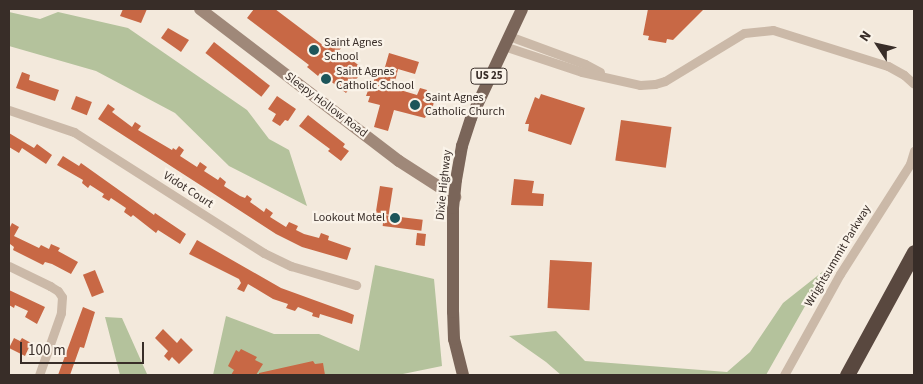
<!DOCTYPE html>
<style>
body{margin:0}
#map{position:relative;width:923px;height:384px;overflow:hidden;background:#f3e9dc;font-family:"Source Sans 3",sans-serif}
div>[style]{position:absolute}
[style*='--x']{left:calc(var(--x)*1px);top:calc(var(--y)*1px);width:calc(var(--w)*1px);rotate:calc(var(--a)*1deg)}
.green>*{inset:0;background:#b4c29c}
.building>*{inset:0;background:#c86845;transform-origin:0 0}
.street>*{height:9px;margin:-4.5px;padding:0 4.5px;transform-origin:4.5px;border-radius:4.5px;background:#cbb9a8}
.secondary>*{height:12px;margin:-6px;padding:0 6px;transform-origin:6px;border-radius:6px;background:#9f8879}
.primary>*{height:12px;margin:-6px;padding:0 6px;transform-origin:6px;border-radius:6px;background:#7a6559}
.highway>*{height:15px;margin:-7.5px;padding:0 7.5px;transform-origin:7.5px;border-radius:7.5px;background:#59483f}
.dots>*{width:14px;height:14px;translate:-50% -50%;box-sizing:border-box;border:2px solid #faf3e9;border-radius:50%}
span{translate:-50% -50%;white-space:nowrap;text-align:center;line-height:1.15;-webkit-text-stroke:4.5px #faf3e9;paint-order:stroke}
.shield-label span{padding:1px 4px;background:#faf3e9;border:1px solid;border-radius:4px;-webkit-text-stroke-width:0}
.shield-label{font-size:11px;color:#382d28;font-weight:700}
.poi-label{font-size:12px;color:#382d28}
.left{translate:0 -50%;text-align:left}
.right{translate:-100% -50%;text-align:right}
.street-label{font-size:12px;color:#382d28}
.frame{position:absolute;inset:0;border:10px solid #382d28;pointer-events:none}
.north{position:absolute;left:853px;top:20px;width:50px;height:50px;-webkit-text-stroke:4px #faf3e9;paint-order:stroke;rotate:305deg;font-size:14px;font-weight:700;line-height:20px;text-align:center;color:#382d28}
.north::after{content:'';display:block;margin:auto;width:18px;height:22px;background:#382d28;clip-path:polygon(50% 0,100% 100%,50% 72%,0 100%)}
.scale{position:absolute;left:20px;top:342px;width:124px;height:22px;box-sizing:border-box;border:2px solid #382d28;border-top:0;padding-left:6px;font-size:15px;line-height:18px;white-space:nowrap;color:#382d28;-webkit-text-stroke:4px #faf3e9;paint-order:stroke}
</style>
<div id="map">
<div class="green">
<div style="clip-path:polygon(9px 12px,40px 19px,58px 12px,128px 28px,247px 110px,269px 139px,289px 150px,307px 206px,229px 166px,175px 113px,96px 71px,9px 46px)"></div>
<div style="clip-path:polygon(375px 265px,434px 279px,442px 366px,398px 375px,213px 375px,226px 316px,274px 334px,319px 334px,359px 351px)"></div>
<div style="clip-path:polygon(826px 269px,766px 375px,561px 375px,546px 362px,509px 336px,556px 331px,585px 361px,727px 372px,750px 352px,783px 303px)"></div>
<div style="clip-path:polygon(105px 317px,122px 318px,147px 374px,155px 375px,120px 375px)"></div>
</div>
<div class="building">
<div style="clip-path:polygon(123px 9px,147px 9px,141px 23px,120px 16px)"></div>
<div style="clip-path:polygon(254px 9px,275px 9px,324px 46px,329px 39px,341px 48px,339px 51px,364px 69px,346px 93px,320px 73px,318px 76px,307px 67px,309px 65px,247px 18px)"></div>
<div style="clip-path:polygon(648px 9px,704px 9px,673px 40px,667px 39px,666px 43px,648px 40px,649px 36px,643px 35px)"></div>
<div style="clip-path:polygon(168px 28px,189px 40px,181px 52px,161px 38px)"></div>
<div style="left:214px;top:42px;width:71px;height:14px;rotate:38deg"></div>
<div style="clip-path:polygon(389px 53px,419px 62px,415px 74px,398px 69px,395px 82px,399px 83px,397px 89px,417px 95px,420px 88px,427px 90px,425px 97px,434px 102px,430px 117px,426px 116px,425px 118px,394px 110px,388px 131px,374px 127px,380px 105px,368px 102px,370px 96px,366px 96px,369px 88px,372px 89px,376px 72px,383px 74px)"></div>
<div style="clip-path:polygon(22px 72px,30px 75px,29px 80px,59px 90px,55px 101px,16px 88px)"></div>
<div style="clip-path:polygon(541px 94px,585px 108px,571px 145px,528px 131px,529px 124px,525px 124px,535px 97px,539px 99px)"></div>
<div style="left:76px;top:96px;width:17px;height:14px;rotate:21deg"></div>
<div style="clip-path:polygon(277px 96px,296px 109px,288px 121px,285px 120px,280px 126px,272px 121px,276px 114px,268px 109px)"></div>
<div style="clip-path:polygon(108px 104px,115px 109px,112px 112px,132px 127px,135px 122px,141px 126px,138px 130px,172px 150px,173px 148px,176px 150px,179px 146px,184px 150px,180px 156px,197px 167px,200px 162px,207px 167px,204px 171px,218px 180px,220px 177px,226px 182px,224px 186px,240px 196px,245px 198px,247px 195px,252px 199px,250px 202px,264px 212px,266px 208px,273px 213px,270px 217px,286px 227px,289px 222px,298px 226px,296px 230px,304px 234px,319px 238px,321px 233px,329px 236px,328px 240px,351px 248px,347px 260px,302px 247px,276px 234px,98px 119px)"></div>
<div style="clip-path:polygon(308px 115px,345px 144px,343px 147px,349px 151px,341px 161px,328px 151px,330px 149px,299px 126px)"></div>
<div style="left:621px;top:120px;width:51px;height:41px;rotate:8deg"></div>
<div style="clip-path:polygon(9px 133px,34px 148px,37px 144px,52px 155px,46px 164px,22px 148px,19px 153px,9px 147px)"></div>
<div style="clip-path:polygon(63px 156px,79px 166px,81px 163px,154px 215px,155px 213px,186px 234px,180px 244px,158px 230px,156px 233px,133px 215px,131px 217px,124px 212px,126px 208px,111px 198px,109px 201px,102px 197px,104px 194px,90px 185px,88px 188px,82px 183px,83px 180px,57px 165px)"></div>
<div style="clip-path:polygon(514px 179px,534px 181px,532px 193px,544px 194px,543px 206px,511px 205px)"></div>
<div style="left:380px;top:186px;width:13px;height:27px;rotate:9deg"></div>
<div style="left:384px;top:215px;width:39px;height:11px;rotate:7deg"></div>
<div style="clip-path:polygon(12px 223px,19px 227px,14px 236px,39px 248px,41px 245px,49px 249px,51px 244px,60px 248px,58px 251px,78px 262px,71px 274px,52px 264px,45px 262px,43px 265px,13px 250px,14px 247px,10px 244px,9px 246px,9px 229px)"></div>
<div style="left:417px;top:233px;width:9px;height:12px;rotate:6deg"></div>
<div style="clip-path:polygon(197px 240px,281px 288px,347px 312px,354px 315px,352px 324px,320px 314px,319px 318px,312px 316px,313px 313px,298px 307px,295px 311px,286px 308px,288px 304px,273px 299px,248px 284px,244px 292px,237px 289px,241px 283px,239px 279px,189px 254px)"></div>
<div style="left:550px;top:260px;width:42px;height:48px;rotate:3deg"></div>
<div style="left:95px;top:270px;width:24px;height:13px;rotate:68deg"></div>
<div style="clip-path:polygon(9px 290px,45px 307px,37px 324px,25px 317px,28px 311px,15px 305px,14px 308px,9px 305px)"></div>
<div style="clip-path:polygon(83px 307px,95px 312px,84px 348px,80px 347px,70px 375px,58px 375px)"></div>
<div style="clip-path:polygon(163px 329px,177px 343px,181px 338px,193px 350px,179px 364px,172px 357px,169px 361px,164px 356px,168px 351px,155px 338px)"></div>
<div style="clip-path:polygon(14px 338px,20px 341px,22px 338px,31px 343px,25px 356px,9px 348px)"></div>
<div style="clip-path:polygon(241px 349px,257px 357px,255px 360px,263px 364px,256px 375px,231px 375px,234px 370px,228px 366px,236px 350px,239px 352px)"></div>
<div style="clip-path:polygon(313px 361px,315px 364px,323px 363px,325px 375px,259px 375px,259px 373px)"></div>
</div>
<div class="street">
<div style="--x:509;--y:36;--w:81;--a:20.2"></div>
<div style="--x:585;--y:64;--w:17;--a:28"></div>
<div style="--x:504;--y:46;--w:82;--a:18.4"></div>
<div style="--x:582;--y:72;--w:59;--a:12.6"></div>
<div style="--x:640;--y:85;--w:15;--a:-4"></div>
<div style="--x:655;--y:84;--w:10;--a:-17"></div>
<div style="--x:665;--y:81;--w:92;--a:-31.3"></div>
<div style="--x:744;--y:33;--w:29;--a:-6"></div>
<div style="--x:773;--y:30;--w:121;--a:17.4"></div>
<div style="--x:888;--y:66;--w:18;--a:29"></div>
<div style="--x:904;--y:75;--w:13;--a:42"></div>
<div style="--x:9;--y:110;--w:69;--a:18.7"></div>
<div style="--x:74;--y:132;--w:225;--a:32.5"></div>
<div style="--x:264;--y:253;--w:30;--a:26"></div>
<div style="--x:291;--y:266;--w:68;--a:16.3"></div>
<div style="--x:9;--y:266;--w:46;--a:26"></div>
<div style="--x:50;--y:286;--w:9;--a:32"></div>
<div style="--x:58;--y:291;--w:7;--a:56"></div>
<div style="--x:62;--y:297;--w:16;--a:94"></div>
<div style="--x:61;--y:313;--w:66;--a:109.5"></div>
<div style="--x:784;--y:375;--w:115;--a:-61"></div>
<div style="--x:840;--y:274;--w:130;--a:-57.5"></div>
<div style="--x:910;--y:164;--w:14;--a:-73"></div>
</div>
<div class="secondary">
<div style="--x:200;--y:9;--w:250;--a:37.4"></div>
<div style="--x:399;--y:161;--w:67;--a:32.7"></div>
</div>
<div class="primary">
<div style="--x:463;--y:375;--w:37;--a:-104"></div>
<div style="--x:454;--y:339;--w:27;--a:-92"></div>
<div style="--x:453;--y:312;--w:104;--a:-90"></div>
<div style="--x:453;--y:208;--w:28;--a:-84"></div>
<div style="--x:456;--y:180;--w:35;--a:-80"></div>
<div style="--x:462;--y:146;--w:29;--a:-72"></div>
<div style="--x:471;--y:118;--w:120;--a:-64.9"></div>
</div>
<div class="highway">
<div style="--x:847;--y:375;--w:140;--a:-61.4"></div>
</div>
<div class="dots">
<div style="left:314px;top:50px;background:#1d555a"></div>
<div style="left:326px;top:79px;background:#1d555a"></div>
<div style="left:415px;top:105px;background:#1d555a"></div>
<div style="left:395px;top:218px;background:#1d555a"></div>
</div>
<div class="shield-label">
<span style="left:489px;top:76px">US 25</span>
</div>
<div class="poi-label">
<span class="left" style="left:324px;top:50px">Saint Agnes<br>School</span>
<span class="left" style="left:336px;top:79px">Saint Agnes<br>Catholic School</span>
<span class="left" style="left:425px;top:105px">Saint Agnes<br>Catholic Church</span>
<span class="right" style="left:385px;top:218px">Lookout Motel</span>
</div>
<div class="street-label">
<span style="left:326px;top:105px;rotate:37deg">Sleepy Hollow Road</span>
<span style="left:444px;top:185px;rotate:-84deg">Dixie Highway</span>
<span style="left:188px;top:190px;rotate:33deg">Vidot Court</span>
<span style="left:838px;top:256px;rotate:-59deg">Wrightsummit Parkway</span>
</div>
<div class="frame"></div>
<div class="north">N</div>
<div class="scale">100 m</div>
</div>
